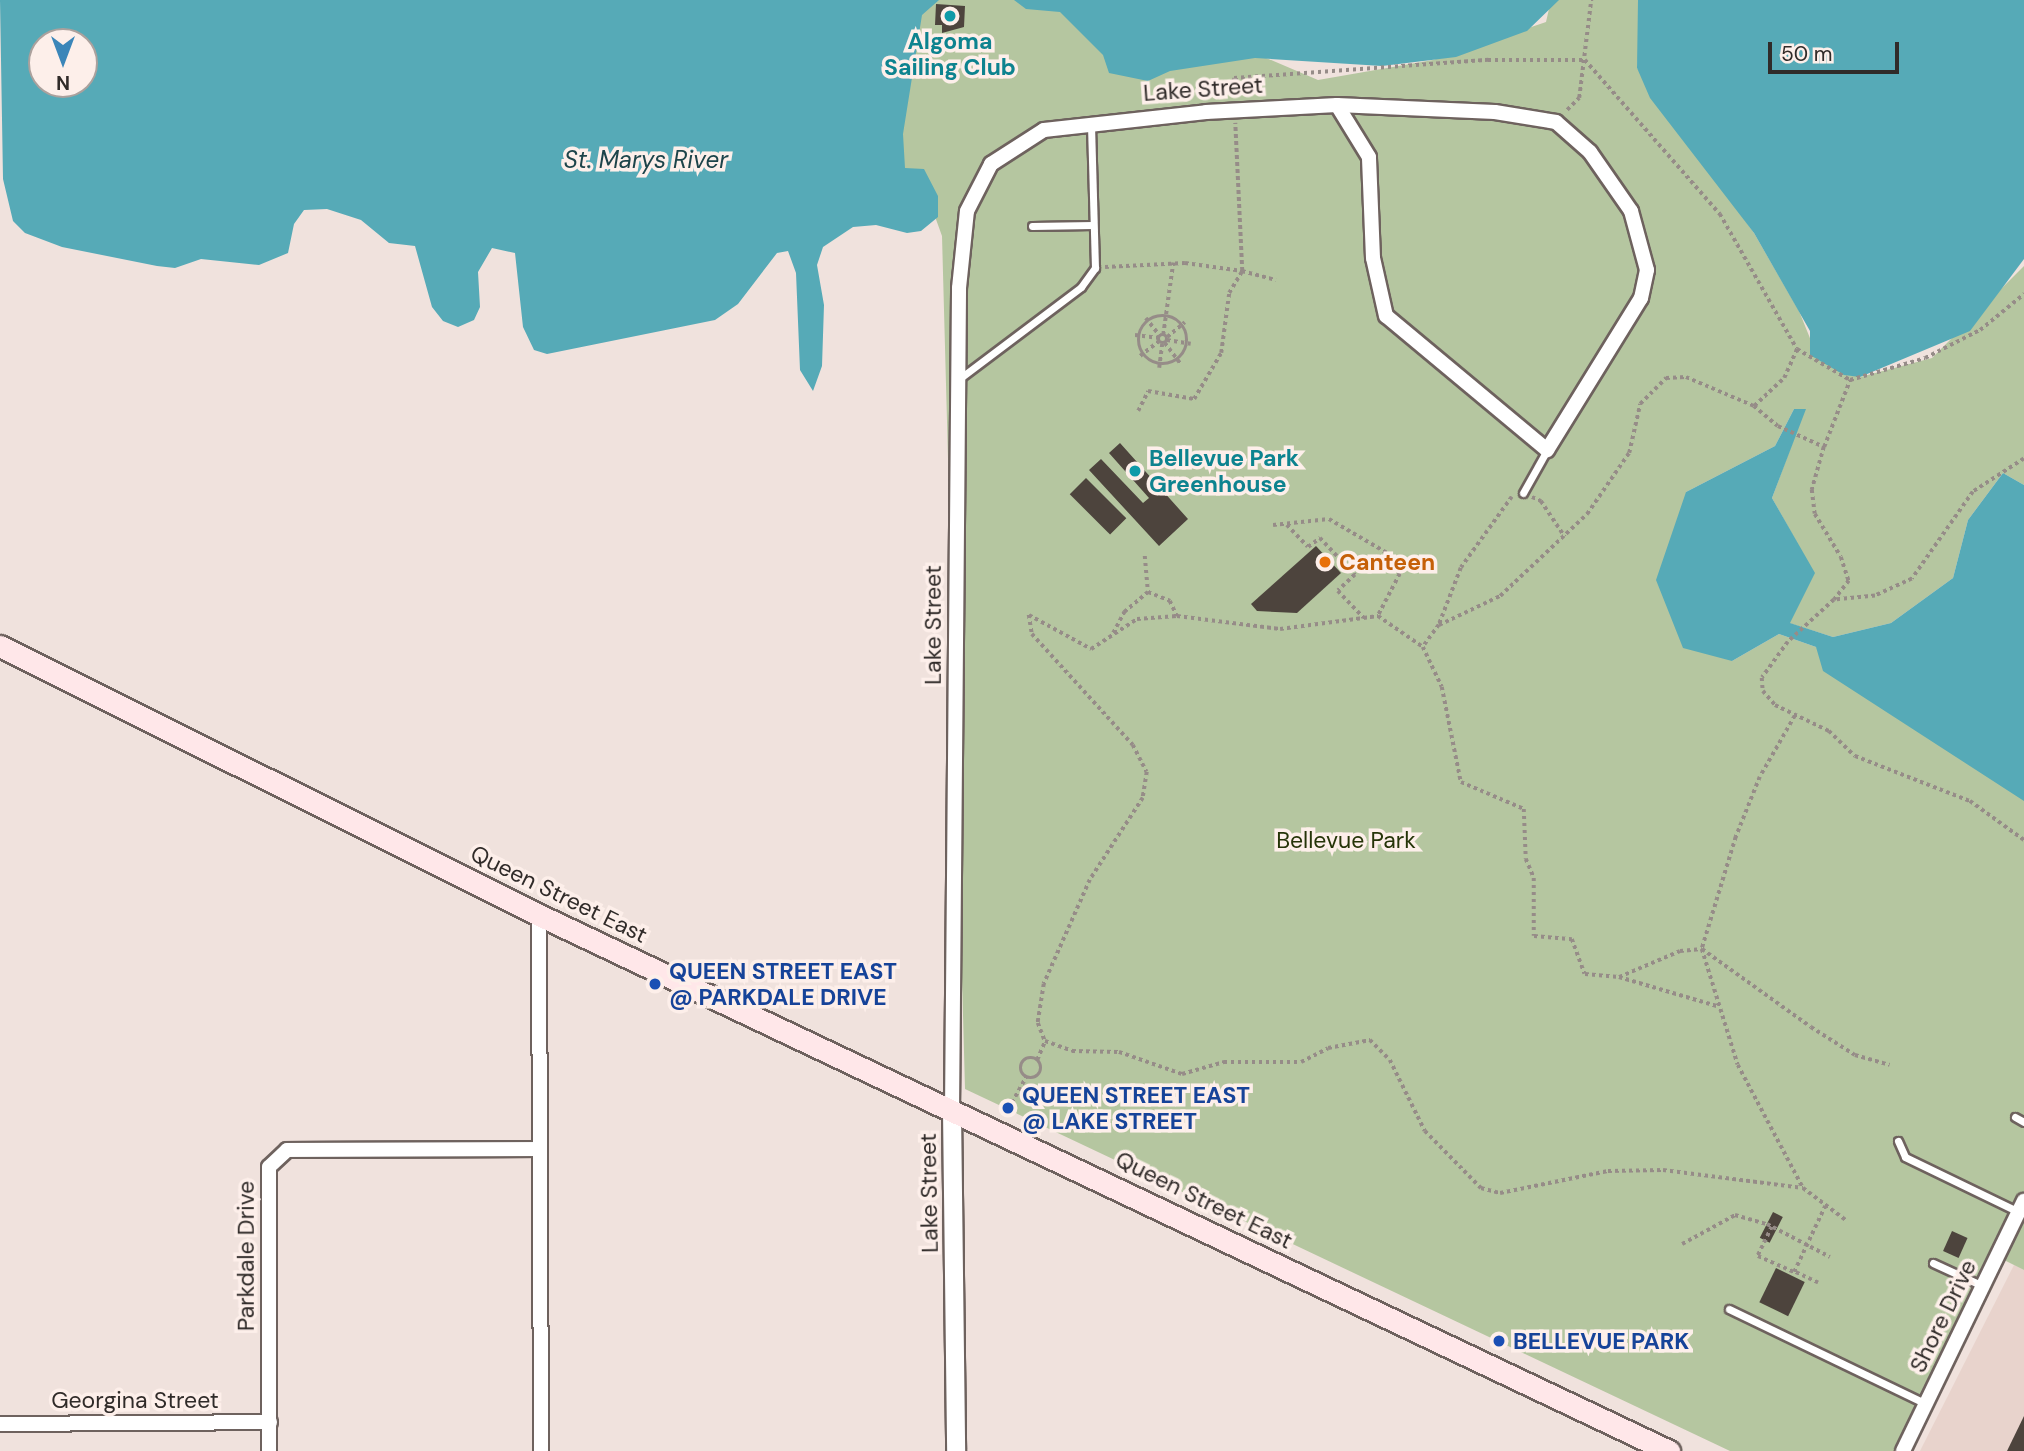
<!DOCTYPE html>
<style>
body{margin:0}
#map{position:relative;width:2024px;height:1451px;overflow:hidden;background:#f0e2dd;font-family:"DM Sans",sans-serif}
div>[style]{position:absolute}
[style*='--x']{left:calc(var(--x)*1px);top:calc(var(--y)*1px);width:calc(var(--w)*1px);rotate:calc(var(--a)*1deg)}
.built>*{inset:0;background:#e8d3cc}
.green>*{inset:0;background:#b5c6a0}
.water>*{inset:0;background:#56aab7}
.building>*{inset:0;background:#4d443d;transform-origin:0 0}
.path>*{height:3.5px;margin-top:-1.75px;transform-origin:0;background:repeating-linear-gradient(90deg,#968c88 0 3.5px,transparent 0 7px)}
.path>.ring{margin:-1.75px;padding:0;box-sizing:content-box;background:none;border:3.5px solid #968c88;border-radius:50%}
.roads{filter:drop-shadow(2px 0 #6e625e) drop-shadow(-2px 0 #6e625e) drop-shadow(0 2px #6e625e) drop-shadow(0 -2px #6e625e)}
.service>*{height:7px;margin:-3.5px;padding:0 3.5px;transform-origin:3.5px;border-radius:3.5px;background:#fff}
.minor>*{height:14px;margin:-7px;padding:0 7px;transform-origin:7px;border-radius:7px;background:#fff}
.tertiary>*{height:18px;margin:-9px;padding:0 9px;transform-origin:9px;border-radius:9px;background:#fff}
.secondary>*{height:21px;margin:-10.5px;padding:0 10.5px;transform-origin:10.5px;border-radius:10.5px;background:#ffe7e9}
.dots>*{width:19px;height:19px;translate:-50% -50%;box-sizing:border-box;border:4px solid #fdefea;border-radius:50%}
span{translate:-50% -50%;white-space:nowrap;text-align:center;line-height:1.15;-webkit-text-stroke:7px #fdefea;paint-order:stroke}
.culture-label{font-size:23px;color:#0d838f;font-weight:700}
.left{translate:0 -50%;text-align:left}
.street-label{font-size:23px;color:#302b29}
.food-label{font-size:23px;color:#c56008;font-weight:700}
.park-label{font-size:23px;color:#253408}
.transit-label{font-size:23px;color:#164399;font-weight:700}
.water-label{font-size:24px;color:#1d444a;font-style:italic}
.north{position:absolute;left:28px;top:28px;width:70px;height:70px;box-sizing:border-box;background:#fdefea;border:2px solid #aba19d;border-radius:50%;rotate:180deg;font-size:19px;font-weight:700;line-height:28px;text-align:center;color:#302b29}
.north::after{content:'';display:block;margin:auto;width:24px;height:32px;background:#3b86b9;clip-path:polygon(50% 0,100% 100%,50% 72%,0 100%)}
.scale{position:absolute;left:1768px;top:42px;width:131px;height:32px;box-sizing:border-box;border:4px solid #302b29;border-top:0;padding-left:9px;font-size:21px;line-height:24px;white-space:nowrap;color:#302b29;-webkit-text-stroke:5px #fdefea;paint-order:stroke}
</style>
<div id="map">
<div class="built">
<div style="clip-path:polygon(2014px 1265px,2024px 1270px,2024px 1451px,1920px 1451px)"></div>
</div>
<div class="green">
<div style="clip-path:polygon(936px 0,1044px 0,1212px 35px,1318px 80px,1433px 60px,1546px 22px,1551px 0,1644px 0,1637px 68px,1754px 233px,1799px 311px,1818px 358px,1860px 377px,1932px 358px,2024px 266px,2024px 485px,2003px 473px,1968px 520px,1953px 578px,1891px 623px,1833px 637px,1789px 623px,1814px 573px,1772px 498px,1805px 409px,1794px 409px,1775px 446px,1686px 492px,1732px 661px,1779px 634px,1816px 647px,2024px 789px,2024px 1270px,1998px 1257px,1903px 1451px,1730px 1451px,965px 1089px,942px 236px,933px 211px,871px 205px,903px 16px)"></div>
</div>
<div class="water">
<div style="clip-path:polygon(evenodd,0 0,939px 0,922px 15px,903px 134px,905px 168px,924px 169px,938px 196px,938px 217px,921px 231px,907px 233px,876px 225px,853px 227px,823px 247px,817px 265px,824px 305px,822px 366px,813px 391px,800px 370px,796px 273px,788px 251px,777px 253px,738px 304px,715px 320px,547px 354px,534px 350px,523px 327px,515px 253px,492px 248px,478px 272px,480px 307px,474px 320px,458px 327px,443px 321px,432px 307px,415px 246px,389px 243px,361px 220px,327px 209px,304px 210px,294px 224px,288px 253px,259px 265px,201px 259px,175px 268px,157px 266px,62px 247px,25px 233px,13px 221px,3px 179px,0 0,42px 42px,84px 42px,84px 84px,42px 84px,42px 42px)"></div>
<div style="clip-path:polygon(1014px 0,1559px 0,1527px 31px,1456px 57px,1382px 66px,1255px 58px,1170px 71px,1148px 81px,1109px 73px,1103px 55px,1060px 12px,1026px 9px)"></div>
<div style="clip-path:polygon(1638px 0,2024px 0,2024px 259px,1970px 331px,1860px 377px,1844px 375px,1810px 355px,1810px 331px,1754px 233px,1650px 98px,1637px 68px)"></div>
<div style="clip-path:polygon(1794px 409px,1806px 409px,1772px 498px,1815px 573px,1790px 623px,1833px 637px,1891px 623px,1953px 578px,1968px 520px,2003px 473px,2024px 485px,2024px 801px,1823px 671px,1816px 647px,1779px 634px,1732px 661px,1683px 648px,1656px 580px,1686px 492px,1775px 446px)"></div>
</div>
<div class="building">
<div style="clip-path:polygon(936px 4px,965px 6px,964px 27px,942px 33px,942px 25px,935px 25px)"></div>
<div style="clip-path:polygon(1120px 443px,1188px 519px,1159px 546px,1089px 470px,1101px 459px,1143px 503px,1149px 498px,1109px 453px)"></div>
<div style="left:1086px;top:478px;width:57px;height:23px;rotate:45deg"></div>
<div style="clip-path:polygon(1316px 546px,1341px 573px,1297px 613px,1257px 611px,1251px 604px)"></div>
<div style="left:1773px;top:1212px;width:11px;height:29px;rotate:27deg"></div>
<div style="left:1952px;top:1231px;width:17px;height:22px;rotate:24deg"></div>
<div style="left:1776px;top:1268px;width:32px;height:38px;rotate:26deg"></div>
<div style="clip-path:polygon(2024px 1416px,2024px 1451px,2007px 1451px)"></div>
</div>
<div class="path">
<div style="--x:1233;--y:95;--w:17;--a:-87"></div>
<div style="--x:1234;--y:78;--w:255;--a:-4.1"></div>
<div style="--x:1488;--y:60;--w:97;--a:0"></div>
<div style="--x:1585;--y:60;--w:205;--a:48.8"></div>
<div style="--x:1720;--y:214;--w:155;--a:60.3"></div>
<div style="--x:1797;--y:349;--w:61;--a:30.3"></div>
<div style="--x:1850;--y:380;--w:78;--a:-16.3"></div>
<div style="--x:1925;--y:358;--w:62;--a:-27"></div>
<div style="--x:1980;--y:330;--w:57;--a:-39.3"></div>
<div style="--x:1567;--y:110;--w:17;--a:-45"></div>
<div style="--x:1579;--y:98;--w:99;--a:-83"></div>
<div style="--x:1105;--y:267;--w:80;--a:-2.9"></div>
<div style="--x:1185;--y:263;--w:58;--a:8"></div>
<div style="--x:1242;--y:271;--w:148;--a:-92.7"></div>
<div class="ring" style="left:1139px;top:316px;width:44.5px;height:44.5px"></div>
<div style="--x:1146;--y:318;--w:23;--a:52"></div>
<div class="ring" style="left:1158.5px;top:334.5px;width:5.5px;height:5.5px"></div>
<div style="--x:1135;--y:335;--w:24;--a:7"></div>
<div style="--x:1163;--y:335;--w:73;--a:-82.1"></div>
<div style="--x:1167;--y:337;--w:23;--a:-40"></div>
<div style="--x:1167;--y:340;--w:24;--a:9"></div>
<div style="--x:1165;--y:343;--w:25;--a:53"></div>
<div style="--x:1140;--y:356;--w:24;--a:-38"></div>
<div style="--x:1159;--y:368;--w:24;--a:-83"></div>
<div style="--x:1754;--y:406;--w:41;--a:-43"></div>
<div style="--x:1784;--y:378;--w:32;--a:-66"></div>
<div style="--x:1138;--y:411;--w:22;--a:-63"></div>
<div style="--x:1148;--y:391;--w:47;--a:9.9"></div>
<div style="--x:1194;--y:399;--w:53;--a:-59.6"></div>
<div style="--x:1221;--y:353;--w:61;--a:-82.4"></div>
<div style="--x:1229;--y:293;--w:26;--a:-59"></div>
<div style="--x:1242;--y:271;--w:35;--a:15"></div>
<div style="--x:1824;--y:447;--w:72;--a:-68.8"></div>
<div style="--x:2024;--y:459;--w:61;--a:147.1"></div>
<div style="--x:1973;--y:492;--w:106;--a:125"></div>
<div style="--x:1912;--y:579;--w:41;--a:155.3"></div>
<div style="--x:1875;--y:596;--w:41;--a:174.4"></div>
<div style="--x:1834;--y:600;--w:62;--a:137.6"></div>
<div style="--x:1788;--y:642;--w:44;--a:125.8"></div>
<div style="--x:1762;--y:678;--w:13;--a:86"></div>
<div style="--x:1763;--y:691;--w:18;--a:49"></div>
<div style="--x:1775;--y:705;--w:60;--a:25.7"></div>
<div style="--x:1829;--y:731;--w:36;--a:44"></div>
<div style="--x:1855;--y:756;--w:123;--a:21.4"></div>
<div style="--x:1970;--y:801;--w:67;--a:35.8"></div>
<div style="--x:1512;--y:497;--w:87;--a:125.7"></div>
<div style="--x:1461;--y:568;--w:61;--a:111.1"></div>
<div style="--x:1439;--y:625;--w:27;--a:126"></div>
<div style="--x:1423;--y:647;--w:44;--a:64.6"></div>
<div style="--x:1442;--y:687;--w:97;--a:78.7"></div>
<div style="--x:1461;--y:782;--w:69;--a:23.2"></div>
<div style="--x:1524;--y:809;--w:50;--a:87.7"></div>
<div style="--x:1526;--y:859;--w:21;--a:67"></div>
<div style="--x:1534;--y:878;--w:58;--a:90"></div>
<div style="--x:1534;--y:936;--w:38;--a:5"></div>
<div style="--x:1572;--y:939;--w:37;--a:70"></div>
<div style="--x:1585;--y:974;--w:34;--a:5"></div>
<div style="--x:1619;--y:977;--w:66;--a:-23.1"></div>
<div style="--x:1680;--y:951;--w:22;--a:-5"></div>
<div style="--x:1702;--y:949;--w:134;--a:35.6"></div>
<div style="--x:1811;--y:1027;--w:52;--a:32.5"></div>
<div style="--x:1855;--y:1055;--w:36;--a:16"></div>
<div style="--x:1532;--y:497;--w:10;--a:24"></div>
<div style="--x:1541;--y:501;--w:43;--a:56.3"></div>
<div style="--x:1273;--y:525;--w:56;--a:-6.1"></div>
<div style="--x:1329;--y:519;--w:69;--a:30.3"></div>
<div style="--x:1389;--y:554;--w:23;--a:61"></div>
<div style="--x:1400;--y:574;--w:47;--a:117.6"></div>
<div style="--x:1287;--y:525;--w:30;--a:46"></div>
<div style="--x:1308;--y:547;--w:15;--a:-37"></div>
<div style="--x:1320;--y:538;--w:51;--a:46.6"></div>
<div style="--x:1355;--y:575;--w:23;--a:137"></div>
<div style="--x:1338;--y:591;--w:37;--a:46"></div>
<div style="--x:1145;--y:556;--w:36;--a:85"></div>
<div style="--x:1148;--y:592;--w:24;--a:22"></div>
<div style="--x:1170;--y:601;--w:17;--a:65"></div>
<div style="--x:1029;--y:615;--w:19;--a:81"></div>
<div style="--x:1032;--y:634;--w:150;--a:47.7"></div>
<div style="--x:1133;--y:745;--w:30;--a:63"></div>
<div style="--x:1147;--y:772;--w:26;--a:99"></div>
<div style="--x:1143;--y:798;--w:98;--a:122.9"></div>
<div style="--x:1090;--y:880;--w:114;--a:113.9"></div>
<div style="--x:1044;--y:984;--w:39;--a:99"></div>
<div style="--x:1038;--y:1023;--w:19;--a:69"></div>
<div style="--x:1045;--y:1041;--w:29;--a:20"></div>
<div style="--x:1072;--y:1051;--w:47;--a:1.2"></div>
<div style="--x:1119;--y:1052;--w:67;--a:19.2"></div>
<div style="--x:1182;--y:1074;--w:44;--a:-15.9"></div>
<div style="--x:1224;--y:1062;--w:77;--a:0"></div>
<div style="--x:1301;--y:1062;--w:30;--a:-27"></div>
<div style="--x:1328;--y:1048;--w:43;--a:-10.8"></div>
<div style="--x:1370;--y:1040;--w:28;--a:45"></div>
<div style="--x:1390;--y:1060;--w:79;--a:63.8"></div>
<div style="--x:1425;--y:1131;--w:80;--a:45.5"></div>
<div style="--x:1481;--y:1188;--w:20;--a:15"></div>
<div style="--x:1500;--y:1193;--w:110;--a:-11.5"></div>
<div style="--x:1608;--y:1171;--w:55;--a:-1"></div>
<div style="--x:1663;--y:1170;--w:141;--a:7.3"></div>
<div style="--x:1803;--y:1188;--w:55;--a:36.9"></div>
<div style="--x:1029;--y:615;--w:71;--a:28.7"></div>
<div style="--x:1091;--y:649;--w:55;--a:-33.1"></div>
<div style="--x:1137;--y:619;--w:40;--a:-4.3"></div>
<div style="--x:1177;--y:616;--w:104;--a:7.2"></div>
<div style="--x:1280;--y:629;--w:99;--a:-7.6"></div>
<div style="--x:1378;--y:616;--w:55;--a:34.6"></div>
<div style="--x:1439;--y:625;--w:68;--a:-25.4"></div>
<div style="--x:1500;--y:596;--w:120;--a:-43.3"></div>
<div style="--x:1587;--y:514;--w:74;--a:-55.5"></div>
<div style="--x:1629;--y:453;--w:50;--a:-77.3"></div>
<div style="--x:1640;--y:404;--w:37;--a:-45"></div>
<div style="--x:1666;--y:378;--w:20;--a:-3"></div>
<div style="--x:1686;--y:377;--w:74;--a:23.1"></div>
<div style="--x:1754;--y:406;--w:31;--a:40"></div>
<div style="--x:1778;--y:426;--w:51;--a:24.5"></div>
<div style="--x:1824;--y:447;--w:45;--a:105.6"></div>
<div style="--x:1812;--y:490;--w:24;--a:83"></div>
<div style="--x:1815;--y:514;--w:50;--a:58.8"></div>
<div style="--x:1841;--y:557;--w:25;--a:72"></div>
<div style="--x:1849;--y:581;--w:24;--a:128"></div>
<div style="--x:1113;--y:633;--w:24;--a:-62"></div>
<div style="--x:1124;--y:612;--w:31;--a:-40"></div>
<div style="--x:1795;--y:716;--w:70;--a:119.8"></div>
<div style="--x:1760;--y:777;--w:65;--a:111.8"></div>
<div style="--x:1736;--y:837;--w:117;--a:106.9"></div>
<div style="--x:1702;--y:949;--w:121;--a:72.8"></div>
<div style="--x:1738;--y:1065;--w:139;--a:62.1"></div>
<div style="--x:1619;--y:977;--w:102;--a:16.5"></div>
<div class="ring" style="left:1021px;top:1058px;width:16.5px;height:16.5px"></div>
<div style="--x:1037;--y:1060;--w:21;--a:-67"></div>
<div style="--x:1005;--y:1115;--w:43;--a:-61.1"></div>
<div style="--x:1772;--y:1227;--w:32;--a:116"></div>
<div style="--x:1758;--y:1256;--w:39;--a:24"></div>
<div style="--x:1682;--y:1244;--w:60;--a:-28.7"></div>
<div style="--x:1735;--y:1215;--w:33;--a:16"></div>
<div style="--x:1767;--y:1224;--w:71;--a:27.6"></div>
<div style="--x:1818;--y:1283;--w:26;--a:-155"></div>
<div style="--x:1794;--y:1272;--w:73;--a:-64.8"></div>
</div>
<div class="roads">
<div class="service">
<div style="--x:1032;--y:226;--w:61;--a:-0.9"></div>
<div style="--x:959;--y:379;--w:153;--a:-37"></div>
<div style="--x:1081;--y:287;--w:24;--a:-54"></div>
<div style="--x:1095;--y:268;--w:144;--a:-91.6"></div>
<div style="--x:1523;--y:493;--w:49;--a:-60.8"></div>
<div style="--x:2015;--y:1117;--w:10;--a:29"></div>
<div style="--x:1898;--y:1141;--w:17;--a:66"></div>
<div style="--x:1905;--y:1157;--w:127;--a:25.8"></div>
<div style="--x:1933;--y:1263;--w:55;--a:24.7"></div>
<div style="--x:1729;--y:1309;--w:219;--a:25.7"></div>
</div>
<div class="minor">
<div style="--x:539;--y:915;--w:536;--a:89.79"></div>
<div style="--x:952;--y:1111;--w:823;--a:-89.51"></div>
<div style="--x:959;--y:288;--w:77;--a:-84.1"></div>
<div style="--x:967;--y:211;--w:53;--a:-62.9"></div>
<div style="--x:991;--y:164;--w:63;--a:-32.7"></div>
<div style="--x:1044;--y:130;--w:163;--a:-6.3"></div>
<div style="--x:1206;--y:112;--w:131;--a:-3.1"></div>
<div style="--x:1337;--y:105;--w:158;--a:2.5"></div>
<div style="--x:1495;--y:112;--w:62;--a:9.3"></div>
<div style="--x:1556;--y:122;--w:45;--a:41.4"></div>
<div style="--x:1590;--y:152;--w:72;--a:55.2"></div>
<div style="--x:1631;--y:211;--w:61;--a:74.8"></div>
<div style="--x:1647;--y:270;--w:29;--a:102"></div>
<div style="--x:1641;--y:298;--w:179;--a:121.7"></div>
<div style="--x:1547;--y:450;--w:209;--a:-140.2"></div>
<div style="--x:1386;--y:316;--w:59;--a:-102.6"></div>
<div style="--x:1373;--y:258;--w:101;--a:-92.3"></div>
<div style="--x:1369;--y:157;--w:61;--a:-121.6"></div>
<div style="--x:0;--y:1424;--w:270;--a:-0.4"></div>
<div style="--x:269;--y:1451;--w:284;--a:-90"></div>
<div style="--x:269;--y:1167;--w:25;--a:-43"></div>
<div style="--x:287;--y:1150;--w:250;--a:-0.2"></div>
<div style="--x:1903;--y:1451;--w:278;--a:-64.2"></div>
</div>
<div class="tertiary">
<div style="--x:952;--y:1111;--w:340;--a:89.3"></div>
</div>
<div class="secondary">
<div style="--x:0;--y:646;--w:602;--a:26.52"></div>
<div style="--x:539;--y:915;--w:1251;--a:25.38"></div>
</div>
</div>
<div class="dots">
<div style="left:950px;top:16px;background:#0f9aa8"></div>
<div style="left:1135px;top:471px;background:#0f9aa8"></div>
<div style="left:1325px;top:562px;background:#e8710a"></div>
<div style="left:655px;top:984px;background:#1a4fb4"></div>
<div style="left:1008px;top:1108px;background:#1a4fb4"></div>
<div style="left:1499px;top:1341px;background:#1a4fb4"></div>
</div>
<div class="culture-label">
<span style="left:950px;top:54px">Algoma<br>Sailing Club</span>
<span class="left" style="left:1149px;top:471px">Bellevue Park<br>Greenhouse</span>
</div>
<div class="street-label">
<span style="left:1203px;top:89px;rotate:-4deg">Lake Street</span>
<span style="left:933px;top:625px;rotate:-90deg">Lake Street</span>
<span style="left:559px;top:894px;rotate:26deg">Queen Street East</span>
<span style="left:929px;top:1193px;rotate:-91deg">Lake Street</span>
<span style="left:1204px;top:1200px;rotate:26deg">Queen Street East</span>
<span style="left:246px;top:1256px;rotate:-90deg">Parkdale Drive</span>
<span style="left:1943px;top:1316px;rotate:-64deg">Shore Drive</span>
<span style="left:135px;top:1400px">Georgina Street</span>
</div>
<div class="food-label">
<span class="left" style="left:1339px;top:562px">Canteen</span>
</div>
<div class="park-label">
<span style="left:1346px;top:840px">Bellevue Park</span>
</div>
<div class="transit-label">
<span class="left" style="left:669px;top:984px">QUEEN STREET EAST<br>@ PARKDALE DRIVE</span>
<span class="left" style="left:1022px;top:1108px">QUEEN STREET EAST<br>@ LAKE STREET</span>
<span class="left" style="left:1513px;top:1341px">BELLEVUE PARK</span>
</div>
<div class="water-label">
<span style="left:646px;top:160px">St. Marys River</span>
</div>
<div class="north">N</div>
<div class="scale">50 m</div>
</div>
